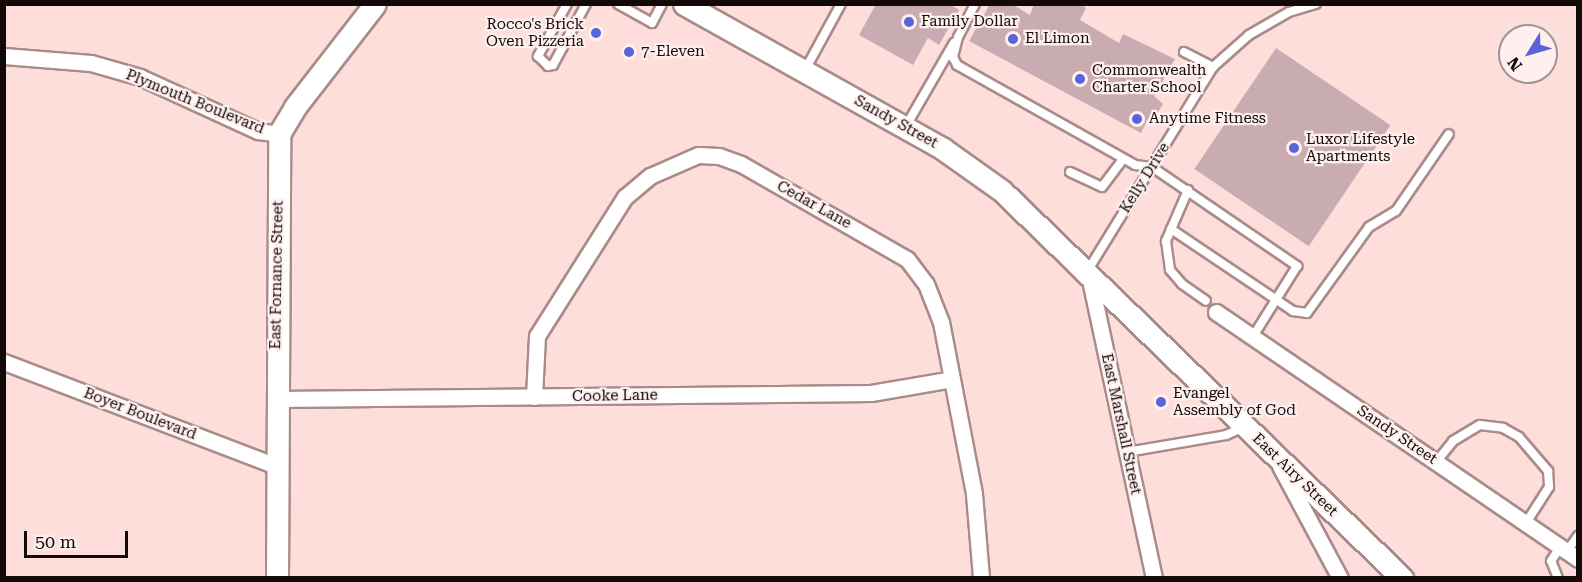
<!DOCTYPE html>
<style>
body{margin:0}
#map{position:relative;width:1582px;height:582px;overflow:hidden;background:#fededb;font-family:"Roboto Serif",serif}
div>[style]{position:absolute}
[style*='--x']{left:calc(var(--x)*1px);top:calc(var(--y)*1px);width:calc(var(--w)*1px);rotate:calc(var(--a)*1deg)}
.building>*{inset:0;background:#c9acb2;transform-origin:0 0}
.roads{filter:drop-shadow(2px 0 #a98c89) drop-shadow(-2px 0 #a98c89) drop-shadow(0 2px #a98c89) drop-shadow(0 -2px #a98c89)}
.lane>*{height:8px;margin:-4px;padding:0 4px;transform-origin:4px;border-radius:4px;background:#fff}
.street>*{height:15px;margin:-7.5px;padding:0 7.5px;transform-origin:7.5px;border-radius:7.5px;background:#fff}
.secondary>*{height:21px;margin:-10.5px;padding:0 10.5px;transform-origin:10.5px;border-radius:10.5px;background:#fff}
.dots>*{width:16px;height:16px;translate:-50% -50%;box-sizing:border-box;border:3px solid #fdf0ef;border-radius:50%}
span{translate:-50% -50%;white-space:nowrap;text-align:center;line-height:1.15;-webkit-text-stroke:4.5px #fdf0ef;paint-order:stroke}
.poi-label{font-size:15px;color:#130908}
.left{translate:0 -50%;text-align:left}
.right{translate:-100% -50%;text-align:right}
.street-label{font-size:15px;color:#130908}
.frame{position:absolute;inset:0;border:6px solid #130908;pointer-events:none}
.north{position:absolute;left:1498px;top:24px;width:60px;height:60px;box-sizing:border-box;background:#fdf0ef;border:2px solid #9f9493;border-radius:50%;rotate:233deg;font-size:16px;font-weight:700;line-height:24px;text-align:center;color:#130908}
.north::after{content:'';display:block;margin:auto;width:21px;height:27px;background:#5963da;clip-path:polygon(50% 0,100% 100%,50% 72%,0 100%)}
.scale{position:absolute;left:24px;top:531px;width:104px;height:27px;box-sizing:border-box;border:3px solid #130908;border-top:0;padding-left:8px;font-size:18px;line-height:21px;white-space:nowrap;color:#130908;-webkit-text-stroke:4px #fdf0ef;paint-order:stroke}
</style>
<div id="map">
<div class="building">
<div style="clip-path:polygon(876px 4px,949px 4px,959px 10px,939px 45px,928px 38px,913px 65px,859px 35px)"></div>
<div style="clip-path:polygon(990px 4px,1012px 4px,1030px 15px,1034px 4px,1080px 4px,1086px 8px,1080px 20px,1119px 43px,1123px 34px,1175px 59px,1154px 96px,1163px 104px,1153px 120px,1149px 117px,1141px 133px,969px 41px)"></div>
<div style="left:1276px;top:48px;width:138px;height:146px;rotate:34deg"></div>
</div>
<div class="roads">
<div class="lane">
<div style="--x:567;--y:4;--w:60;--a:119.1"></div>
<div style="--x:538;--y:56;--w:14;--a:45"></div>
<div style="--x:548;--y:66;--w:5;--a:-11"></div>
<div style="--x:553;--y:65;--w:69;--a:-61.6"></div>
<div style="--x:618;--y:4;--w:39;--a:29"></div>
<div style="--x:652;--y:23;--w:21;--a:-62"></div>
<div style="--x:975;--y:4;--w:37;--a:117"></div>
<div style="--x:958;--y:37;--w:21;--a:104"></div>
<div style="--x:953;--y:57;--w:9;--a:63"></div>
<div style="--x:957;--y:65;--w:204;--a:29.3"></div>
<div style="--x:1135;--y:165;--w:17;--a:7"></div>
<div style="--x:1152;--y:167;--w:176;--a:34.3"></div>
<div style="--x:1297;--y:266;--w:85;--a:122"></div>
<div style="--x:1184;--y:52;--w:33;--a:27"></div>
<div style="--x:805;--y:70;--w:75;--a:-61.4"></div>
<div style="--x:906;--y:126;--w:96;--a:-60"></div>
<div style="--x:1070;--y:172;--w:35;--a:25"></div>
<div style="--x:1102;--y:187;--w:35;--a:-53"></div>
<div style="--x:1188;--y:190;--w:56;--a:113.3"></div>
<div style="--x:1166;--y:241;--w:29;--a:82"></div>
<div style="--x:1170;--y:270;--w:18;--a:49"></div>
<div style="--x:1182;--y:284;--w:29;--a:35"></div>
<div style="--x:1171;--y:229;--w:147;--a:33.9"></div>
<div style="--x:1293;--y:311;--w:14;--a:8"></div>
<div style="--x:1307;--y:313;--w:106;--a:-54.2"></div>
<div style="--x:1369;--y:227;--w:31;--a:-31"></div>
<div style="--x:1396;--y:211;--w:93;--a:-55.5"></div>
<div style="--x:1088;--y:270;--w:238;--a:-58.4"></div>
<div style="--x:1213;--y:67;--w:48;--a:-41.6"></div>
<div style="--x:1249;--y:35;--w:46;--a:-29.9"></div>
<div style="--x:1289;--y:12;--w:28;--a:-17"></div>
<div style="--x:1127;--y:452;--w:100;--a:-9.7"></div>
<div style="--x:1226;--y:435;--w:20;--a:-24"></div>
<div style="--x:1437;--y:461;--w:26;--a:-51"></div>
<div style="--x:1453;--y:441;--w:31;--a:-31"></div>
<div style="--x:1480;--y:425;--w:23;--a:7"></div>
<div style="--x:1503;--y:428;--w:18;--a:29"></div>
<div style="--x:1519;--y:437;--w:45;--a:49.5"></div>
<div style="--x:1548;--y:471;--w:16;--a:86"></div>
<div style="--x:1549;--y:487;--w:43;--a:122.6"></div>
<div style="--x:1567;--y:551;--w:19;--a:-54"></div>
<div style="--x:1558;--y:578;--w:18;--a:-112"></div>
<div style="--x:1551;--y:561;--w:17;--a:-57"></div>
</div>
<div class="street">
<div style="--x:4;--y:56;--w:87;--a:4.6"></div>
<div style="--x:91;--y:63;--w:51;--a:15.9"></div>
<div style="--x:140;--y:77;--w:130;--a:24.6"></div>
<div style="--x:258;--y:131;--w:21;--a:8"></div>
<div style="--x:1089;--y:275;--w:310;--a:77.9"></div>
<div style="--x:1216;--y:312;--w:438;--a:34.3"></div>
<div style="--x:4;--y:362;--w:291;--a:20.9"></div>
<div style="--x:534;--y:397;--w:61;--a:-87.2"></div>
<div style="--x:537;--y:336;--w:165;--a:-57.7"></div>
<div style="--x:625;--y:197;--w:33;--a:-40"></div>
<div style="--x:650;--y:176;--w:52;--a:-23.6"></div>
<div style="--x:698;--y:155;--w:21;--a:3"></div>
<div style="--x:719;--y:156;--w:23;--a:20"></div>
<div style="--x:741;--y:164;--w:191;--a:29.8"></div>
<div style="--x:907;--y:259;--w:31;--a:53"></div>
<div style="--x:926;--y:284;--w:41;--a:68.5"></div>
<div style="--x:941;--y:322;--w:175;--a:79.1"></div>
<div style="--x:974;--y:494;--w:84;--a:85.2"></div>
<div style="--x:276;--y:399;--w:595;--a:-0.58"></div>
<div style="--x:871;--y:393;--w:82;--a:-9.8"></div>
<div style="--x:1280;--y:466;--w:127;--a:61.8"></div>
</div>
<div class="secondary">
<div style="--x:684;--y:4;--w:297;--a:29.2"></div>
<div style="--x:943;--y:149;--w:72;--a:35.4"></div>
<div style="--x:1002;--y:191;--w:557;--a:44.05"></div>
<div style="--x:277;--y:578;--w:444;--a:-89.7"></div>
<div style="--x:279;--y:134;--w:31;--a:-59"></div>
<div style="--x:295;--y:107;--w:130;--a:-52.2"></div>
</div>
</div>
<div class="dots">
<div style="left:909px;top:22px;background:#5963da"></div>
<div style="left:596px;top:33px;background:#5963da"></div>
<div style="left:1013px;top:39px;background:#5963da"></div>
<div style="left:629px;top:52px;background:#5963da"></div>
<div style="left:1080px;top:79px;background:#5963da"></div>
<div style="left:1137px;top:119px;background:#5963da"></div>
<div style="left:1294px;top:148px;background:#5963da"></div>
<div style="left:1161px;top:402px;background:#5963da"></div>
</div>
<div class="poi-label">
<span class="left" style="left:921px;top:22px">Family Dollar</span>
<span class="right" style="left:584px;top:33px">Rocco's Brick<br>Oven Pizzeria</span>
<span class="left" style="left:1025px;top:39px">El Limon</span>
<span class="left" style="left:641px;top:52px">7-Eleven</span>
<span class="left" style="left:1092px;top:79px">Commonwealth<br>Charter School</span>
<span class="left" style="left:1149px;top:119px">Anytime Fitness</span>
<span class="left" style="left:1306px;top:148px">Luxor Lifestyle<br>Apartments</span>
<span class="left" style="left:1173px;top:402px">Evangel<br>Assembly of God</span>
</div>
<div class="street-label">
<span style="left:195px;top:102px;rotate:22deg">Plymouth Boulevard</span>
<span style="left:896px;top:122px;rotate:29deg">Sandy Street</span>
<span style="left:1145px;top:178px;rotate:-58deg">Kelly Drive</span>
<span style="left:814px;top:205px;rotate:29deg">Cedar Lane</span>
<span style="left:277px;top:275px;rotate:-89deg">East Fornance Street</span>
<span style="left:615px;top:396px;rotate:-1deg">Cooke Lane</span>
<span style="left:140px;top:414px;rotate:21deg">Boyer Boulevard</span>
<span style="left:1121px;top:424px;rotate:78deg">East Marshall Street</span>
<span style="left:1397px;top:435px;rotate:34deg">Sandy Street</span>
<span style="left:1295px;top:475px;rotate:44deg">East Airy Street</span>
</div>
<div class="frame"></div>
<div class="north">N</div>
<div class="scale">50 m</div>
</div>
